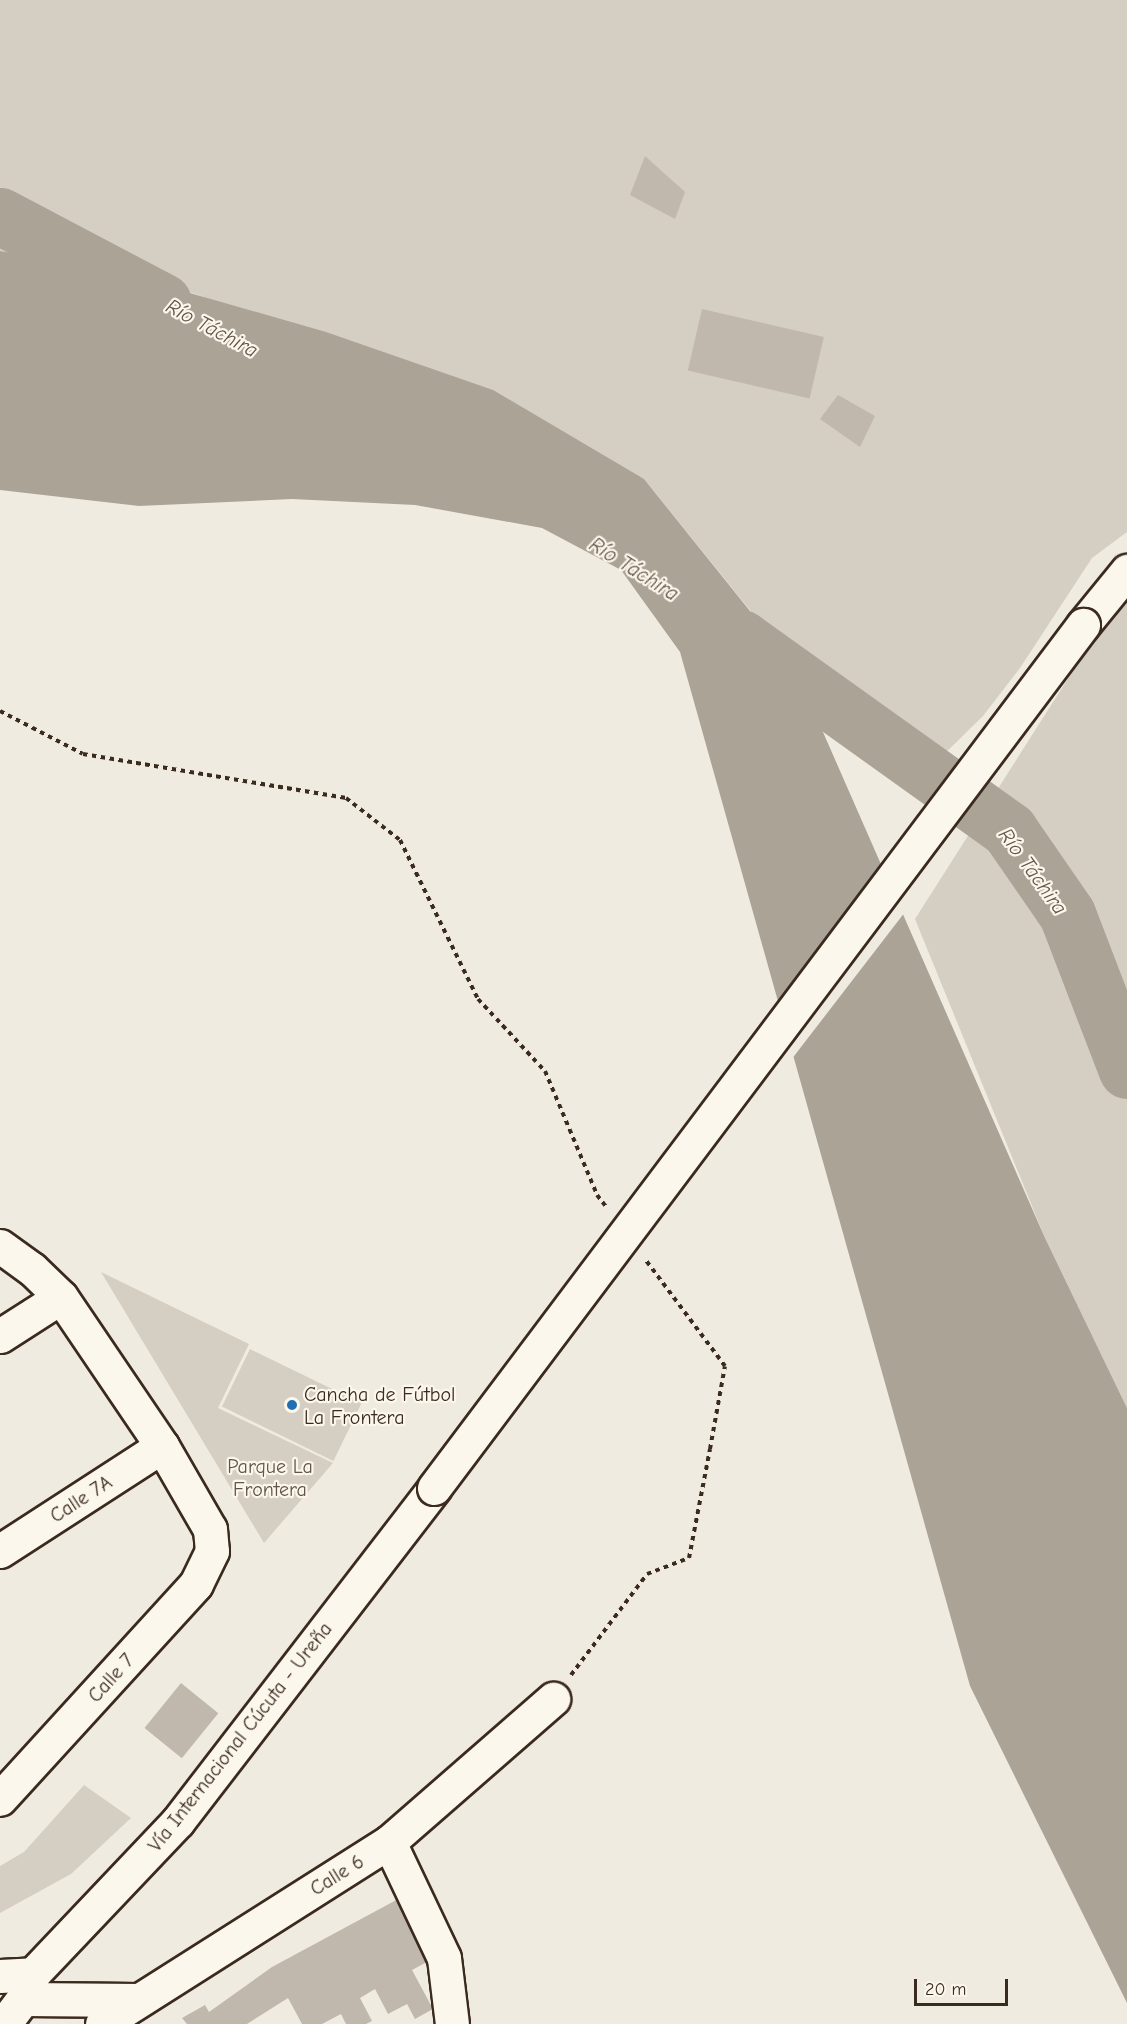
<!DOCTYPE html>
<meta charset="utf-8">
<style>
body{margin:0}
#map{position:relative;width:1127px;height:2024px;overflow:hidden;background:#f0ebe0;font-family:"Comic Neue",sans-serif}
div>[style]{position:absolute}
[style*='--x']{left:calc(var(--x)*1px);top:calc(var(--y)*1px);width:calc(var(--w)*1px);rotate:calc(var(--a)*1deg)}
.green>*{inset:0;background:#d5cec3;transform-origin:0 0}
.water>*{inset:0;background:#aca397}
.pier>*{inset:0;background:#f0ebe0}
.river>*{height:57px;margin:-28.5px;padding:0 28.5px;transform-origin:28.5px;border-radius:28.5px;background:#aca397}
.building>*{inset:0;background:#c0b8ad;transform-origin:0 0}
.path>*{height:4px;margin-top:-2px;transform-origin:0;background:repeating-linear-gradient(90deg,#3b2a1e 0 4.5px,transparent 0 9px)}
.roads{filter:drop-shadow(2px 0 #3b2a1e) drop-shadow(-2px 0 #3b2a1e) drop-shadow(0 2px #3b2a1e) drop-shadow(0 -2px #3b2a1e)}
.street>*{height:33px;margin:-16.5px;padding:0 16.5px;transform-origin:16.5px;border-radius:16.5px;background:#fbf7ec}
.primary>*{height:33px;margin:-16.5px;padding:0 16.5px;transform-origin:16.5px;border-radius:16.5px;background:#fbf7ec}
.bridges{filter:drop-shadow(2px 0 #3b2a1e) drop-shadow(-2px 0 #3b2a1e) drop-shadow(0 2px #3b2a1e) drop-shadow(0 -2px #3b2a1e)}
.primary-bridge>*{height:33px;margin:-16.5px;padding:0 16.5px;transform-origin:16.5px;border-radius:16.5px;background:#fbf7ec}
.dots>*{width:16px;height:16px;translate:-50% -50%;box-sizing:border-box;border:3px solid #fbf7ec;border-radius:50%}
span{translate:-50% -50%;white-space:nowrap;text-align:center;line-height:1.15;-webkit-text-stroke:4.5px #fbf7ec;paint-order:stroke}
.poi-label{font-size:20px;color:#3b2a1e}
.left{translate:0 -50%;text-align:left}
.park-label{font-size:20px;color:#625347}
.street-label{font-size:20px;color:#3b2a1e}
.water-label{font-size:21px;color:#635448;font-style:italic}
.scale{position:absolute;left:914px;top:1979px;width:94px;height:27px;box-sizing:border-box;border:3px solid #3b2a1e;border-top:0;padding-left:8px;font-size:18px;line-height:21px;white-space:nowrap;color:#3b2a1e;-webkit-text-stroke:4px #fbf7ec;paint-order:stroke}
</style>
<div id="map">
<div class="green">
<div style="clip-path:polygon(0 0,1127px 0,1127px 532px,1092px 558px,1020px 668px,983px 716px,926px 772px,888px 768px,825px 703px,644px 479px,199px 295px,103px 268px,0 251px)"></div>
<div style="clip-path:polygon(1127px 586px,1127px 1408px,1045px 1238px,915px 919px)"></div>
<div style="clip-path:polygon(101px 1272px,249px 1344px,218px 1408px,333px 1463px,264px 1543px)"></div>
<div style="left:250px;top:1349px;width:124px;height:64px;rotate:26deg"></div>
<div style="clip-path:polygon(84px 1785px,131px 1818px,71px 1874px,0 1913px,0 1866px,24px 1852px)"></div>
</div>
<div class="water">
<div style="clip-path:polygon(0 251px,103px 268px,326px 332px,493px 390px,644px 479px,794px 666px,1045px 1238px,1127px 1408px,1127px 2003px,970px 1686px,680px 652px,621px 570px,542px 528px,415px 505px,292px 499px,139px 506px,0 490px)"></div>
</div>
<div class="pier">
<div style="clip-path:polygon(887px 870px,905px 912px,791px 1060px,778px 1011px)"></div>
</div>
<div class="river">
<div style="--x:0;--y:216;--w:184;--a:27.8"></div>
<div style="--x:741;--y:638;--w:330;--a:35.6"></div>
<div style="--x:1009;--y:830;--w:102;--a:55.4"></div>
<div style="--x:1067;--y:914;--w:167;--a:69"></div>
</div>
<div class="building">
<div style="clip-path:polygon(645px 156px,685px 192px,675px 219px,630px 195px)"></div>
<div style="left:702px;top:309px;width:125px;height:63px;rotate:13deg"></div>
<div style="clip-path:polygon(838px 395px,875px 416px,860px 447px,820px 419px)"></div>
<div style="left:181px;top:1683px;width:48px;height:58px;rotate:39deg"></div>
<div style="clip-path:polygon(400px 1898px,438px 1956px,412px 1970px,433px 2009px,415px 2019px,407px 2004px,388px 2014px,375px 1989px,360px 1998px,372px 2021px,366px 2024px,346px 2024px,341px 2014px,322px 2024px,302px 2024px,288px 1998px,247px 2024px,187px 2024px,182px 2018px,205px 2005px,209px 2012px,272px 1967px)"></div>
</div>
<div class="path">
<div style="--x:0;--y:711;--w:93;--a:27.4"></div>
<div style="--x:83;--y:754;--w:267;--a:9.5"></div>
<div style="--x:346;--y:798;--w:68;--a:37.9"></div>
<div style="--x:400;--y:840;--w:177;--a:63.9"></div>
<div style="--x:478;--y:999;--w:98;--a:47.1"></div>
<div style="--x:545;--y:1071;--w:134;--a:67.2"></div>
<div style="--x:597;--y:1195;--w:16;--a:52"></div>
<div style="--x:571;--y:1675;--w:126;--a:-53"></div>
<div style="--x:647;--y:1574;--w:45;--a:-20.9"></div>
<div style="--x:689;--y:1558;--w:111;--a:-79.1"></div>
<div style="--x:710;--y:1449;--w:84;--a:-79.8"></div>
<div style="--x:725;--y:1366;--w:134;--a:-126.8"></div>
</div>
<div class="roads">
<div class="street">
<div style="--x:0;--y:1246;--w:39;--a:36"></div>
<div style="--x:32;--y:1269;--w:40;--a:44"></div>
<div style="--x:61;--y:1297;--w:180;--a:55.9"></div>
<div style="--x:162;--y:1446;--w:96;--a:60"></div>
<div style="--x:210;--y:1529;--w:22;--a:85"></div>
<div style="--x:212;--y:1551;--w:37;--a:116"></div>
<div style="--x:196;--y:1584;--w:291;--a:132.4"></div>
<div style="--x:0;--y:1336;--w:72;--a:-32.6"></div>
<div style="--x:0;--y:1551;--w:193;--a:-32.9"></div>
<div style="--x:389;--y:1842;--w:128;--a:64.6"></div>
<div style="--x:444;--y:1958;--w:66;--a:83.1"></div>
<div style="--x:102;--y:2024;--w:340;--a:-32.4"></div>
<div style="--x:389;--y:1842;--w:218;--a:-41.1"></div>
</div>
<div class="primary">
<div style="--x:1083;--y:625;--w:70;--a:-50.8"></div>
<div style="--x:0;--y:1976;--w:33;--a:-3"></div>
<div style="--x:23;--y:1999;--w:116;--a:0.5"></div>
<div style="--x:4;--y:2024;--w:31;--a:-53"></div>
<div style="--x:23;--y:1999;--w:27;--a:-68"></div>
<div style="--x:33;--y:1974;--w:211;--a:-46.5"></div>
<div style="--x:178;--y:1821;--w:420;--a:-52.4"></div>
</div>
</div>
<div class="bridges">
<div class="primary-bridge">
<div style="--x:434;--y:1488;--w:1080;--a:-53.06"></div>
</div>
</div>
<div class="dots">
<div style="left:292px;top:1405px;background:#1f6fb2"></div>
</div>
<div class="poi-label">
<span class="left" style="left:304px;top:1406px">Cancha de Fútbol<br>La Frontera</span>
</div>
<div class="park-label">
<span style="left:270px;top:1478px">Parque La<br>Frontera</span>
</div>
<div class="street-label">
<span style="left:81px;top:1499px;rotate:-33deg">Calle 7A</span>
<span style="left:111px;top:1678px;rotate:-48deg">Calle 7</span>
<span style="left:240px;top:1737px;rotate:-52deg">Vía Internacional Cúcuta - Ureña</span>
<span style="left:337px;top:1875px;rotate:-32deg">Calle 6</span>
</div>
<div class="water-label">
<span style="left:212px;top:328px;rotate:28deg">Río Táchira</span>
<span style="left:634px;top:569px;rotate:32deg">Río Táchira</span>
<span style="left:1033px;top:871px;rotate:54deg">Río Táchira</span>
</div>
<div class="scale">20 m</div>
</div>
